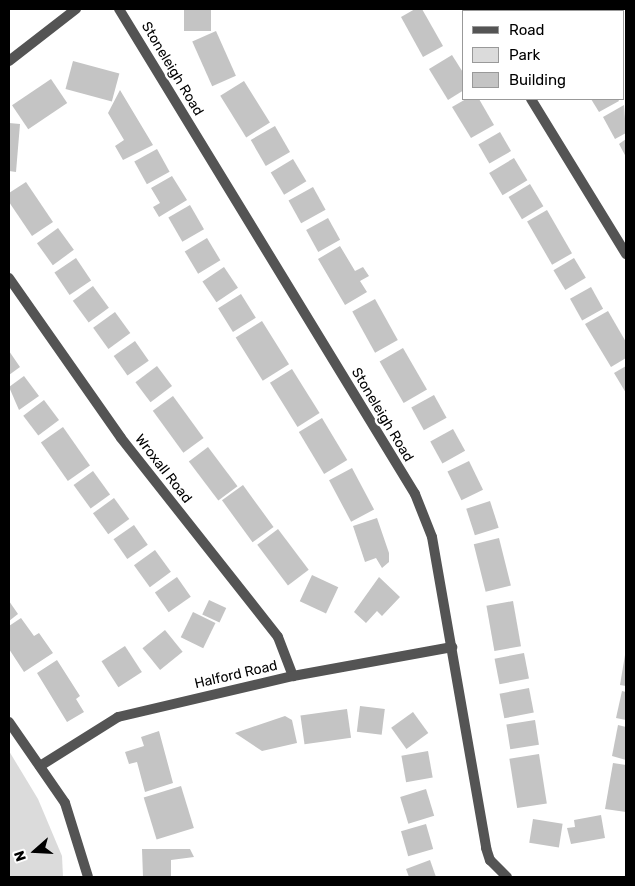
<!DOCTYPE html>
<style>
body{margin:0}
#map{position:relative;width:635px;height:886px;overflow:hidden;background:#fff;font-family:Rubik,sans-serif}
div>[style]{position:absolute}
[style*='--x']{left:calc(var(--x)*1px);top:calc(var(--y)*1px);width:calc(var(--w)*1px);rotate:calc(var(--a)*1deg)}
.green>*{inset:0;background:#dbdbdb}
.building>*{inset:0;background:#c4c4c4;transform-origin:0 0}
.street>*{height:10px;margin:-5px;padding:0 5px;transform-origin:5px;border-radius:5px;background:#545454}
span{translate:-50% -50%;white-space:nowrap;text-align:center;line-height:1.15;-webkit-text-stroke:5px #fff;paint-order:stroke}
.street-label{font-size:14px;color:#000}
.frame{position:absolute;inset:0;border:10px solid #000;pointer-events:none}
.legend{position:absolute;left:462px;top:10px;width:162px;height:90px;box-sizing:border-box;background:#fff;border:1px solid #999;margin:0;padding:6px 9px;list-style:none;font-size:15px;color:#000}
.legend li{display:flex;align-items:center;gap:10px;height:25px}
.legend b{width:25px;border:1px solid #999}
.north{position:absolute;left:10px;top:826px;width:50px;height:50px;-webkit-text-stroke:4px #fff;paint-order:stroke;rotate:251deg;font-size:14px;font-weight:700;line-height:20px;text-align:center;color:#000}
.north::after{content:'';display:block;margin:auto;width:18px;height:22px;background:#000;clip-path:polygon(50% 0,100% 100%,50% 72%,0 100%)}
</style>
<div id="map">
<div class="green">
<div style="clip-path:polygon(9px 751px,38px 799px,62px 856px,63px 877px,9px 877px)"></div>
</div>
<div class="building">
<div style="left:184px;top:9px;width:27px;height:22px"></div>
<div style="clip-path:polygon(415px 9px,422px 9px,443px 46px,423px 57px,401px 17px)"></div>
<div style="left:537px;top:9px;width:29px;height:2px"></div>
<div style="left:216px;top:31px;width:49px;height:26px;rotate:66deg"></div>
<div style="clip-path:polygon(452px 55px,464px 74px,464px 90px,448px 100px,429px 69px)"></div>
<div style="left:73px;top:61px;width:48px;height:29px;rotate:15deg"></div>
<div style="left:51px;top:79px;width:29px;height:47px;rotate:56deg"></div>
<div style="left:244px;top:81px;width:49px;height:28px;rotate:58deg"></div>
<div style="clip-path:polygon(120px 90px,153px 145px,123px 160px,115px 146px,124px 140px,108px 113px)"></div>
<div style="clip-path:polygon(466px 99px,479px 99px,494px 125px,471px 138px,452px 107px)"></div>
<div style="clip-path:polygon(591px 99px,618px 99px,619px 101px,599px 112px)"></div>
<div style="clip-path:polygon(624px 105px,626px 133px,615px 139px,603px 117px)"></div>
<div style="clip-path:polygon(9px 123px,20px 124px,16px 172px,9px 171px)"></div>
<div style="left:275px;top:126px;width:30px;height:28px;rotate:60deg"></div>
<div style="left:500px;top:132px;width:22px;height:25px;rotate:60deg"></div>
<div style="clip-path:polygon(626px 139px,626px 157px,619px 144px)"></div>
<div style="left:157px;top:149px;width:26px;height:26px;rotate:61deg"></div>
<div style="left:514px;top:158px;width:26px;height:29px;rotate:59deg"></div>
<div style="left:293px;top:159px;width:26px;height:26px;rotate:59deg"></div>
<div style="clip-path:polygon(172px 176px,187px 200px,159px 217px,153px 207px,160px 203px,151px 188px)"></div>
<div style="clip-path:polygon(26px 182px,53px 222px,32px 236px,9px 202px,9px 193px)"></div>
<div style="left:530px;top:184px;width:26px;height:25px;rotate:59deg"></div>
<div style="left:313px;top:187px;width:26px;height:28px;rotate:61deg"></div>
<div style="left:190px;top:205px;width:28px;height:25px;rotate:60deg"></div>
<div style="left:547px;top:210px;width:50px;height:23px;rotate:60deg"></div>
<div style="left:328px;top:218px;width:25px;height:25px;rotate:61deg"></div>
<div style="left:58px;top:228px;width:27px;height:26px;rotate:54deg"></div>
<div style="left:207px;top:238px;width:26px;height:26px;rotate:59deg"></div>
<div style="clip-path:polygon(340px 246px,355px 271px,363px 267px,369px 276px,360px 281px,367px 292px,345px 305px,318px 259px)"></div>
<div style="left:76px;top:258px;width:27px;height:26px;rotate:56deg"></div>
<div style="left:574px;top:258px;width:23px;height:24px;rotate:59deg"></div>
<div style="left:224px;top:267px;width:25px;height:26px;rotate:56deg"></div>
<div style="left:93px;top:286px;width:27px;height:25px;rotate:54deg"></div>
<div style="left:591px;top:287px;width:25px;height:24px;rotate:61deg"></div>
<div style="left:241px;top:294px;width:28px;height:27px;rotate:58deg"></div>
<div style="left:375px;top:299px;width:47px;height:26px;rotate:61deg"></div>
<div style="clip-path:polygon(608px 311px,626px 342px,626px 358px,611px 367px,585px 324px)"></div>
<div style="left:115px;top:312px;width:26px;height:27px;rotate:54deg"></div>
<div style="left:262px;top:321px;width:51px;height:31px;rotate:58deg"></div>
<div style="left:135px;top:341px;width:24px;height:26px;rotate:55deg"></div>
<div style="left:403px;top:348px;width:48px;height:27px;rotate:60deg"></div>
<div style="clip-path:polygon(9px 351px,20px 367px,9px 375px)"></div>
<div style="left:157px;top:366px;width:25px;height:27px;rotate:53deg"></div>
<div style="clip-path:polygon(626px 366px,626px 393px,614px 373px)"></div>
<div style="left:292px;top:369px;width:52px;height:26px;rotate:58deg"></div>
<div style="clip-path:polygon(24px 376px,39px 396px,19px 410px,9px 387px)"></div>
<div style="left:434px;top:395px;width:26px;height:26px;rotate:61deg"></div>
<div style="left:173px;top:396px;width:52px;height:25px;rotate:54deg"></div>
<div style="left:44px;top:400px;width:25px;height:26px;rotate:53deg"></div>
<div style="left:322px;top:418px;width:49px;height:27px;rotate:59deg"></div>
<div style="left:63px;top:427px;width:47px;height:27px;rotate:55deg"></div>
<div style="left:453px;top:429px;width:25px;height:26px;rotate:61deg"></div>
<div style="left:208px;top:447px;width:49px;height:24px;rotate:53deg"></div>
<div style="left:469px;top:461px;width:32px;height:24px;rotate:64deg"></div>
<div style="left:352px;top:468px;width:47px;height:26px;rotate:62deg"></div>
<div style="left:93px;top:471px;width:29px;height:24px;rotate:54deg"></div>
<div style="left:243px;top:485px;width:52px;height:26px;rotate:54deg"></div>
<div style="left:114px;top:498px;width:26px;height:26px;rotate:54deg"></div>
<div style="left:490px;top:501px;width:28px;height:25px;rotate:72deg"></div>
<div style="clip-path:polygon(377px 518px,389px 553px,389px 562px,382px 568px,376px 558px,365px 562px,353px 526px)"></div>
<div style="left:134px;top:525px;width:24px;height:25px;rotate:55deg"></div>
<div style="left:278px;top:529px;width:51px;height:26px;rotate:53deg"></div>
<div style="left:499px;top:538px;width:49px;height:26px;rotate:76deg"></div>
<div style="left:155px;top:550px;width:27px;height:26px;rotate:54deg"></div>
<div style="left:312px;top:575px;width:29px;height:29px;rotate:25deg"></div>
<div style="left:177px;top:577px;width:24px;height:27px;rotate:55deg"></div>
<div style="clip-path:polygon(379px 577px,400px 597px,382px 616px,377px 611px,366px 623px,354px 612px)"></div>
<div style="left:209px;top:600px;width:19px;height:16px;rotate:25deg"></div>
<div style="clip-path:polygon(9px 601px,18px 614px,9px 621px)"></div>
<div style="left:513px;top:601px;width:46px;height:27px;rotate:80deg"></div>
<div style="left:193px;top:612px;width:25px;height:28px;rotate:26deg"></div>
<div style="clip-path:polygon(21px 618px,34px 636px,39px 633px,53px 653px,24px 672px,9px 649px,9px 626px)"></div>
<div style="left:165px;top:630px;width:28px;height:29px;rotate:51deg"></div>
<div style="left:125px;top:646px;width:31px;height:28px;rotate:57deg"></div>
<div style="left:524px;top:653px;width:26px;height:30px;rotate:79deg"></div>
<div style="clip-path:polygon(625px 655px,626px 655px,626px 686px,620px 685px)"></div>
<div style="clip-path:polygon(57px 660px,80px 696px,76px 699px,84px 712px,67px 722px,37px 673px)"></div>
<div style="left:529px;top:688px;width:25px;height:30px;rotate:79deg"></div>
<div style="clip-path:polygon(622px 691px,626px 692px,626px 720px,616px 718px)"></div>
<div style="left:360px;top:706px;width:25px;height:26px;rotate:7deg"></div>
<div style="left:347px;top:709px;width:29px;height:47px;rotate:82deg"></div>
<div style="left:413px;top:712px;width:26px;height:27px;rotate:54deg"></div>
<div style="clip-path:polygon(285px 716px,292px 720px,297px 743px,262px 751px,235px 733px)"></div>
<div style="left:535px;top:720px;width:25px;height:29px;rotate:81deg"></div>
<div style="clip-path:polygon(618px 725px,626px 727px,626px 760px,612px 756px)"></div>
<div style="clip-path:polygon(159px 731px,173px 783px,145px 792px,137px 762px,129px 764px,125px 752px,144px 746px,141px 737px)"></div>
<div style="left:428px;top:751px;width:27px;height:27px;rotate:80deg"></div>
<div style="left:539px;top:754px;width:50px;height:30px;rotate:81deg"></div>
<div style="clip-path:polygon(613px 763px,626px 765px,626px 812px,605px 809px)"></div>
<div style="left:181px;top:786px;width:44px;height:39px;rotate:73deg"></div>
<div style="left:426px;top:789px;width:28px;height:27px;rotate:73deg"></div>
<div style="clip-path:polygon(601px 815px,605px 838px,571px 844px,567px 828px,575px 827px,574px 820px)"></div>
<div style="left:533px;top:819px;width:30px;height:24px;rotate:9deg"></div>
<div style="left:426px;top:824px;width:26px;height:26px;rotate:74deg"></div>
<div style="clip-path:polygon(142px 849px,190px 849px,194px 857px,171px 860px,171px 877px,143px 877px)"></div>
<div style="clip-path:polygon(430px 860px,436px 877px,409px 877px,406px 869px)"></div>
</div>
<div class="street">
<div style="--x:119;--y:9;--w:568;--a:58.6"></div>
<div style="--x:415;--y:494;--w:46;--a:68.4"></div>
<div style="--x:432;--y:537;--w:316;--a:80.1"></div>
<div style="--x:486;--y:848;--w:13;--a:72"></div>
<div style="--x:490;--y:860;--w:24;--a:45"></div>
<div style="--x:476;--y:9;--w:3;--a:45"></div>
<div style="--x:9;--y:61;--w:85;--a:-37.8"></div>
<div style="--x:531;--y:99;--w:182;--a:58.5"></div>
<div style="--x:9;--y:278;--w:195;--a:55"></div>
<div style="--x:121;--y:438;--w:253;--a:51.7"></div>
<div style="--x:278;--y:637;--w:42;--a:69"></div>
<div style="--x:9;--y:722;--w:98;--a:55.3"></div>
<div style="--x:65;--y:803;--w:77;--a:72.7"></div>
<div style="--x:40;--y:766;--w:92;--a:-32.1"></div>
<div style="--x:118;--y:717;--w:180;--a:-13.2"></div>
<div style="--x:293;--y:676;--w:162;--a:-10.3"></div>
</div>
<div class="street-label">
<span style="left:172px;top:69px;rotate:59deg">Stoneleigh Road</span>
<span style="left:382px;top:415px;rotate:59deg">Stoneleigh Road</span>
<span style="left:163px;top:469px;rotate:52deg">Wroxall Road</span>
<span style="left:236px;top:675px;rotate:-13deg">Halford Road</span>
</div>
<div class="frame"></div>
<ul class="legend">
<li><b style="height:6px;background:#545454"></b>Road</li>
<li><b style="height:14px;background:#dbdbdb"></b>Park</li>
<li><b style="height:14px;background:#c4c4c4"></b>Building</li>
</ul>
<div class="north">N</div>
</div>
